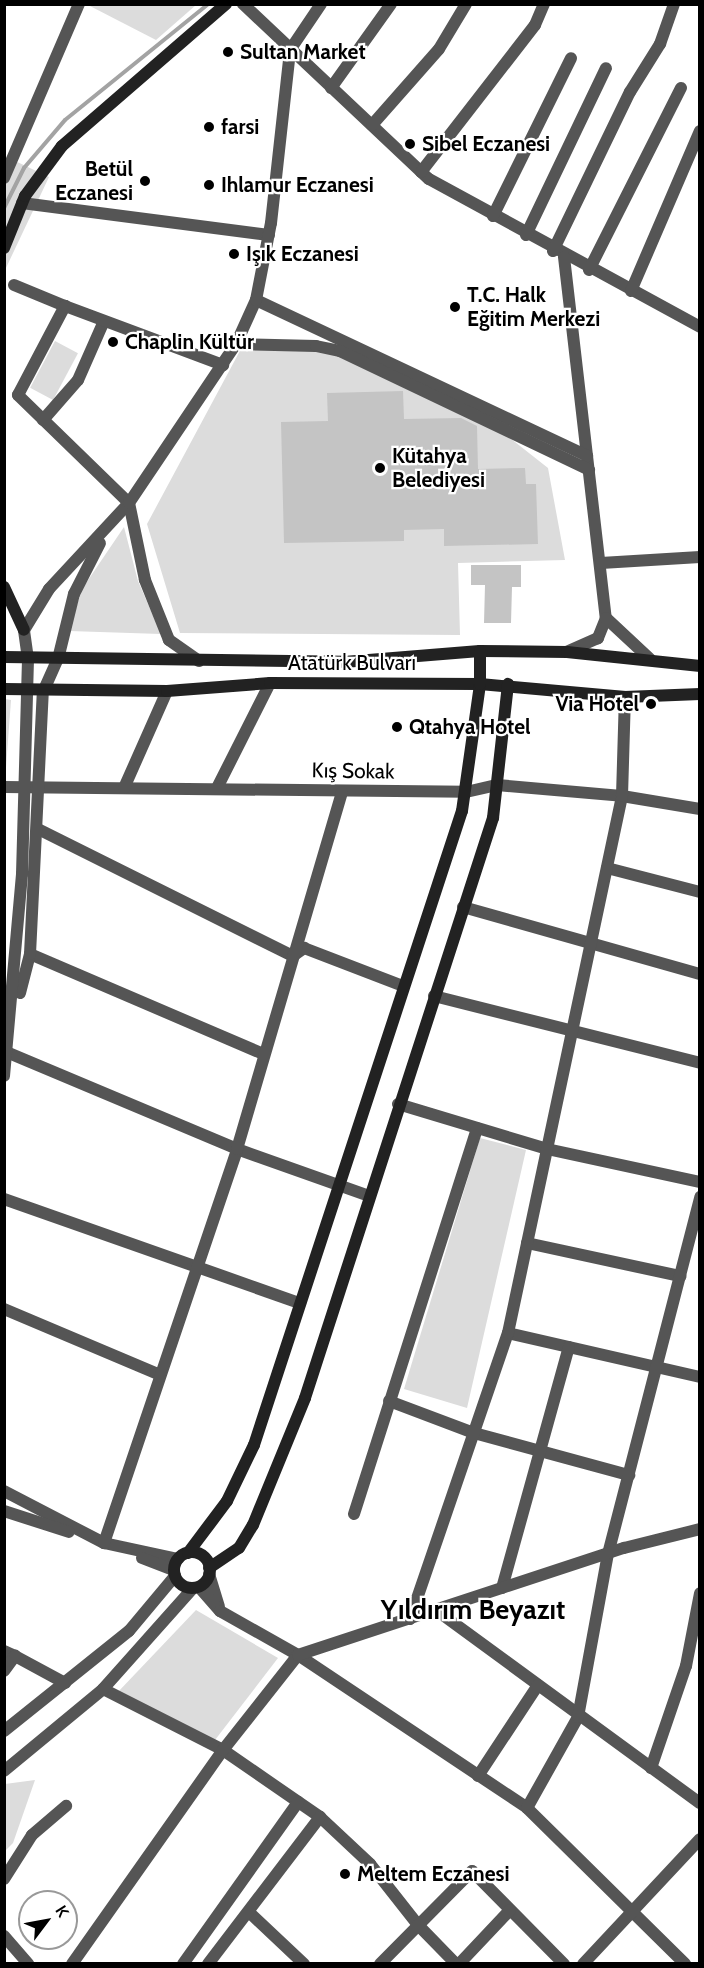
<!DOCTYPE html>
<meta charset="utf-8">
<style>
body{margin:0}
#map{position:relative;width:704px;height:1968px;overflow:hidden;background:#fff;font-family:Cabin,sans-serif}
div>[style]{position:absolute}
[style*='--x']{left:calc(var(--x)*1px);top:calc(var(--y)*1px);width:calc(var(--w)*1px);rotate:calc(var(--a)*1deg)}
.green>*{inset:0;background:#dcdcdc;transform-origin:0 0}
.stream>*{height:4px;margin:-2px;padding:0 2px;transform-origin:2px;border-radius:2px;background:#a3a3a3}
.building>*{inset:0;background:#c4c4c4}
.street>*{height:12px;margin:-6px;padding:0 6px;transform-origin:6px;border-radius:6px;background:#555}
.secondary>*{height:12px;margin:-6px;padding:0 6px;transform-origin:6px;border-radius:6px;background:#222}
.secondary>.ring{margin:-6px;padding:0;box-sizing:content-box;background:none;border:12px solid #222;border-radius:50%}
.dots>*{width:16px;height:16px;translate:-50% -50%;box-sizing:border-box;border:3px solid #fff;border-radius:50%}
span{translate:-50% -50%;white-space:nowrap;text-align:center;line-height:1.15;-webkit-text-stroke:4.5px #fff;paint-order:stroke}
.poi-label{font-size:21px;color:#000;font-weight:700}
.left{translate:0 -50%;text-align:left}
.right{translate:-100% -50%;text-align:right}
.street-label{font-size:21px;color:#000}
.district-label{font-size:27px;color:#000;font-weight:700}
.frame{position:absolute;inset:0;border:6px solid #000;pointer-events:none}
.north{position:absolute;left:18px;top:1890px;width:60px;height:60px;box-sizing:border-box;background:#fff;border:2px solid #999;border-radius:50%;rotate:58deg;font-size:16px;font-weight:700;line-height:24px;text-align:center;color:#000}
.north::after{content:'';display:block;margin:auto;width:21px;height:27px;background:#000;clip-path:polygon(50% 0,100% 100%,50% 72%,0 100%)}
</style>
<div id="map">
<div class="green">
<div style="clip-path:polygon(88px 5px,196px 4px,196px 5px,156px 40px)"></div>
<div style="clip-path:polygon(13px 160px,49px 177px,5px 270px,4px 178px)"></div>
<div style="left:55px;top:341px;width:26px;height:53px;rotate:28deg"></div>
<div style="clip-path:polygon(242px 347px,340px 351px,506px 435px,548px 468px,565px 560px,458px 563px,460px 635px,180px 633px,147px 524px)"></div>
<div style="clip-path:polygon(124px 527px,138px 581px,161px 634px,69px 631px,82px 589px)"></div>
<div style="clip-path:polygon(5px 699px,11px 700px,5px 781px)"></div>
<div style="clip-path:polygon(480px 1138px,526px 1150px,467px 1408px,404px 1389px)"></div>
<div style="clip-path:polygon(196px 1610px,278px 1658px,215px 1740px,117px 1693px)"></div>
<div style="clip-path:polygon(35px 1780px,13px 1843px,5px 1851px,5px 1784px)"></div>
</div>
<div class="stream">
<div style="--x:4;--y:208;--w:45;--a:-63.4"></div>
<div style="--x:24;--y:168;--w:63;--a:-49.5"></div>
<div style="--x:65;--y:120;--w:184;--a:-39"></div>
</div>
<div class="building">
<div style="clip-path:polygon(403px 391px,404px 419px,461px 418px,477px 426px,478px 469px,525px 468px,526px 484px,536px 484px,538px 544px,444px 546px,444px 529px,404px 530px,404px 541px,284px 543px,281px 422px,328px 421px,327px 393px)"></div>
<div style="clip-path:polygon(471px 565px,521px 565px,521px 587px,512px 587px,511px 623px,484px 623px,485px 585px,471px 585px)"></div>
</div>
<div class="street">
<div style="--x:243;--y:4;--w:255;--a:43.3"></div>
<div style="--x:429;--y:179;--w:309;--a:28.6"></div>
<div style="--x:331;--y:88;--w:103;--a:-54.5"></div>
<div style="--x:372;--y:125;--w:101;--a:-48.6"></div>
<div style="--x:439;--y:49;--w:52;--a:-59"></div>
<div style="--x:421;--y:172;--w:186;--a:-52.2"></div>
<div style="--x:535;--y:25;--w:23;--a:-67"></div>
<div style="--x:4;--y:178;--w:189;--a:-66.7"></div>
<div style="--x:22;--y:203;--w:249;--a:7.4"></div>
<div style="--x:493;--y:216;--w:176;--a:-63.7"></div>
<div style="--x:526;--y:235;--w:185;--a:-64.4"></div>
<div style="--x:553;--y:251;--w:177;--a:-64.2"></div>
<div style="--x:630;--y:92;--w:57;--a:-58"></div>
<div style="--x:660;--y:44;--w:42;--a:-70.7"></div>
<div style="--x:564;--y:257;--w:363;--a:83.4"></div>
<div style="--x:606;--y:618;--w:22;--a:112"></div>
<div style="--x:598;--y:638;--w:34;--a:156"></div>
<div style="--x:589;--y:270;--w:204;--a:-63.2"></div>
<div style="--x:14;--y:285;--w:55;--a:22.4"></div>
<div style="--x:631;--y:291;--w:174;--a:-66.7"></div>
<div style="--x:256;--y:300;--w:366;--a:25.2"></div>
<div style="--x:236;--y:344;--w:80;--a:1.4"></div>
<div style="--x:316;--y:346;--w:25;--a:12"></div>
<div style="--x:340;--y:351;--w:276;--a:25.5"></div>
<div style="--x:43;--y:420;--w:53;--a:-48.8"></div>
<div style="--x:78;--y:380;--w:64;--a:-66.2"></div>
<div style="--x:601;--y:563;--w:99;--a:-3.5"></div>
<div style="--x:606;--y:618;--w:60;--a:43"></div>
<div style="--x:199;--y:661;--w:37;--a:-145"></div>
<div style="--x:169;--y:640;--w:65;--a:-111.8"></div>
<div style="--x:145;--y:580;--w:79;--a:-101.7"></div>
<div style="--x:129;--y:503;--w:155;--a:-135.8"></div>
<div style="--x:18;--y:395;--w:101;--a:-62.2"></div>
<div style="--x:65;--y:306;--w:169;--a:20.5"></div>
<div style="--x:218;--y:786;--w:115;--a:-63.2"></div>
<div style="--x:4;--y:787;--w:462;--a:0.6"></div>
<div style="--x:466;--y:792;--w:32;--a:-13"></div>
<div style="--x:497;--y:785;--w:125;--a:5"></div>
<div style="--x:622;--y:796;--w:79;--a:9.5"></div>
<div style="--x:124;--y:788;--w:106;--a:-66.1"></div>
<div style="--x:38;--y:829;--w:285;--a:26.5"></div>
<div style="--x:293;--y:956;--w:14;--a:-36"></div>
<div style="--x:304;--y:948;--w:106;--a:21"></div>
<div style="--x:607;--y:868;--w:96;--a:14.5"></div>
<div style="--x:463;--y:907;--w:246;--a:15.8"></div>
<div style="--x:30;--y:954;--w:254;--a:23.2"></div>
<div style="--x:20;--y:993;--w:40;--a:-75.6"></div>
<div style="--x:30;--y:954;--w:262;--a:-87.2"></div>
<div style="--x:43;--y:692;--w:36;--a:-66"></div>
<div style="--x:58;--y:659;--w:67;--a:-76.2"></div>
<div style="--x:74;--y:594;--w:57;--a:-63"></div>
<div style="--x:434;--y:996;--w:274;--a:14.1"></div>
<div style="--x:4;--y:1051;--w:253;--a:22.8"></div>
<div style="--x:237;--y:1149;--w:140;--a:19.6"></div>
<div style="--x:4;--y:1076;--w:203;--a:-84.9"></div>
<div style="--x:22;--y:874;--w:215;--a:-88.4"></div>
<div style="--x:28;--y:659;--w:29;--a:-98"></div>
<div style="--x:24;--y:630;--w:48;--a:-58.6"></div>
<div style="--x:49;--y:589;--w:117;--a:-47.1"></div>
<div style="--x:129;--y:503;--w:192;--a:-56.1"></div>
<div style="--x:236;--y:344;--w:48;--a:-65.6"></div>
<div style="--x:256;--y:300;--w:78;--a:-79"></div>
<div style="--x:271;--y:223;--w:174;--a:-83.7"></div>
<div style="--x:290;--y:50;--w:55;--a:-56"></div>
<div style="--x:398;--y:1104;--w:156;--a:16.8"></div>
<div style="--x:547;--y:1149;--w:157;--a:12.2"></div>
<div style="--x:4;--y:1199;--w:314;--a:19.4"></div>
<div style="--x:527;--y:1243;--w:157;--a:12.2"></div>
<div style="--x:4;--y:1309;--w:169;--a:22.9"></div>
<div style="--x:508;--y:1333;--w:197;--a:12.9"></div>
<div style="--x:389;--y:1401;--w:91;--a:20.6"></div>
<div style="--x:474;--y:1433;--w:161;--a:15.2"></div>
<div style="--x:4;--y:1491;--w:113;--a:27.5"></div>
<div style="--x:104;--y:1543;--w:76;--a:12.2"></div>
<div style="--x:4;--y:1511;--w:68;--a:17.9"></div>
<div style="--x:354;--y:1514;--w:405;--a:-72.3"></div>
<div style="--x:104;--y:1543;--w:416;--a:-71.3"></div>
<div style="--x:237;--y:1149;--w:372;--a:-73.6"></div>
<div style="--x:142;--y:1558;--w:34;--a:21"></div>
<div style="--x:209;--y:1574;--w:34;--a:73"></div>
<div style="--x:199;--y:1587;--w:32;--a:49"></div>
<div style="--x:220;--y:1611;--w:90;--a:29.4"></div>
<div style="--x:298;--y:1655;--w:275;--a:33.7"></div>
<div style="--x:527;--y:1808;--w:222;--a:44.6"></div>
<div style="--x:502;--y:1588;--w:250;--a:-74.5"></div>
<div style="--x:436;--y:1610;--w:327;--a:36.2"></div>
<div style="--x:410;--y:1619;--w:302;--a:-71.1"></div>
<div style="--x:508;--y:1333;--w:549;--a:-78.01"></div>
<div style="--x:622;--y:796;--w:99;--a:-88.3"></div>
<div style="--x:4;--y:1651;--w:12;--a:24"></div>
<div style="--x:4;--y:1671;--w:19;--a:-54"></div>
<div style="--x:15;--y:1656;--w:57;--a:28.4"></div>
<div style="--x:103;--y:1689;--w:135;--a:26.9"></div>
<div style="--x:223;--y:1750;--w:118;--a:34.6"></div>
<div style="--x:320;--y:1817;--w:69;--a:43.2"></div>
<div style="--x:370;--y:1864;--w:78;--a:51.8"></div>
<div style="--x:418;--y:1925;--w:54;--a:45.7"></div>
<div style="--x:4;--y:1731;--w:160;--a:-38.7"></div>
<div style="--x:129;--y:1631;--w:72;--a:-50.1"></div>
<div style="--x:651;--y:1768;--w:108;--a:-71.1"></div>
<div style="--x:686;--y:1666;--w:74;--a:-79.1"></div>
<div style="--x:4;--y:1771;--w:129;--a:-39.6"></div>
<div style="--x:103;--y:1689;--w:135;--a:-48.3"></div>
<div style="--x:478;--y:1776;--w:109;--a:-56.6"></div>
<div style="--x:527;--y:1808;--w:104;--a:-60.7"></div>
<div style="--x:578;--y:1717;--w:166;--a:-79.6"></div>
<div style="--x:608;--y:1554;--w:369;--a:-75.5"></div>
<div style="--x:4;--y:1879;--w:52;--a:-57.5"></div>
<div style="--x:32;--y:1835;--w:45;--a:-40.5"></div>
<div style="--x:251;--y:1914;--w:73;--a:43.3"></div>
<div style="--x:4;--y:1936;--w:37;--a:49"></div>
<div style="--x:72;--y:1964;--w:262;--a:-54.8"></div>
<div style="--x:223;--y:1750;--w:121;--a:-51.7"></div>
<div style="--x:298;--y:1655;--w:343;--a:-18.2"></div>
<div style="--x:624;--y:1548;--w:78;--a:-14"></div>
<div style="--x:183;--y:1964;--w:199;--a:-54.6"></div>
<div style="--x:208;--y:1964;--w:185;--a:-52.7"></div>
<div style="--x:380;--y:1964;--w:131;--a:-45.3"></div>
<div style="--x:472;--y:1871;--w:131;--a:45.3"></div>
<div style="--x:459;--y:1964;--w:74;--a:-46.6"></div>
<div style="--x:583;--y:1964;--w:171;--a:-46.9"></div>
</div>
<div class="secondary">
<div style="--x:4;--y:248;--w:56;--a:-68"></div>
<div style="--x:25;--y:196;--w:62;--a:-53.5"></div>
<div style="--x:62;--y:146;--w:217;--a:-40.9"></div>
<div style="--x:4;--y:587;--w:47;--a:65.1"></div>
<div style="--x:4;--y:657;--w:340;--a:0.8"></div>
<div style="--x:344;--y:662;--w:136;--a:-4.6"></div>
<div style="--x:480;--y:651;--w:87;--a:0.7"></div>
<div style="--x:567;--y:652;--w:134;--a:6"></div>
<div style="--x:4;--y:689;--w:163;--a:0.7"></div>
<div style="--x:167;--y:691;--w:103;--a:-4.4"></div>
<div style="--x:270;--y:683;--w:210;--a:0.3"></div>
<div style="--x:480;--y:684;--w:146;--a:5.1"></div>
<div style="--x:625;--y:697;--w:75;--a:-2.3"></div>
<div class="ring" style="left:174px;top:1552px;width:24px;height:24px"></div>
<div style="--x:188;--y:1553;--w:65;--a:-53.1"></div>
<div style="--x:227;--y:1501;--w:62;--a:-64.3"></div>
<div style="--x:254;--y:1445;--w:667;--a:-71.84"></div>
<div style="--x:462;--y:811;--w:128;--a:-81.9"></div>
<div style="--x:480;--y:684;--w:33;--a:-90"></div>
<div style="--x:209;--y:1568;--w:36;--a:-34"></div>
<div style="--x:239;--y:1548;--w:27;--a:-59"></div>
<div style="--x:253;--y:1525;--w:137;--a:-67.7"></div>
<div style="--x:305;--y:1398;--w:610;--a:-72.04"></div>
<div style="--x:493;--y:818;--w:135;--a:-83.6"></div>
</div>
<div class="dots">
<div style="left:228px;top:52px;background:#000"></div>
<div style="left:209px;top:127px;background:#000"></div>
<div style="left:410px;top:144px;background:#000"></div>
<div style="left:145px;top:181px;background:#000"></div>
<div style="left:209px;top:185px;background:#000"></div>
<div style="left:234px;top:254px;background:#000"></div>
<div style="left:455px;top:307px;background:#000"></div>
<div style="left:113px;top:342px;background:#000"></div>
<div style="left:380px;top:468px;background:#000"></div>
<div style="left:651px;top:704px;background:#000"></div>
<div style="left:397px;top:727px;background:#000"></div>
<div style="left:345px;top:1874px;background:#000"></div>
</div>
<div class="poi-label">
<span class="left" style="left:240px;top:52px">Sultan Market</span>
<span class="left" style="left:221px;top:127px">farsi</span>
<span class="left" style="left:422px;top:144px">Sibel Eczanesi</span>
<span class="right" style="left:133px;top:181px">Betül<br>Eczanesi</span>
<span class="left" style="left:221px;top:185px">Ihlamur Eczanesi</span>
<span class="left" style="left:246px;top:254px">Işık Eczanesi</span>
<span class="left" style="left:467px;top:307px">T.C. Halk<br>Eğitim Merkezi</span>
<span class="left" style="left:125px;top:342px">Chaplin Kültür</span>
<span class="left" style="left:392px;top:468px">Kütahya<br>Belediyesi</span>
<span class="right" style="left:639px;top:704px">Via Hotel</span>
<span class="left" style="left:409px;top:727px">Qtahya Hotel</span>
<span class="left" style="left:357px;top:1874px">Meltem Eczanesi</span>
</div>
<div class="street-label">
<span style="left:352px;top:663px">Atatürk Bulvarı</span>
<span style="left:353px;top:771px;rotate:1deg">Kış Sokak</span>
</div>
<div class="district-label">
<span style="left:473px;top:1610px">Yıldırım Beyazıt</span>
</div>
<div class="frame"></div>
<div class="north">K</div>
</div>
